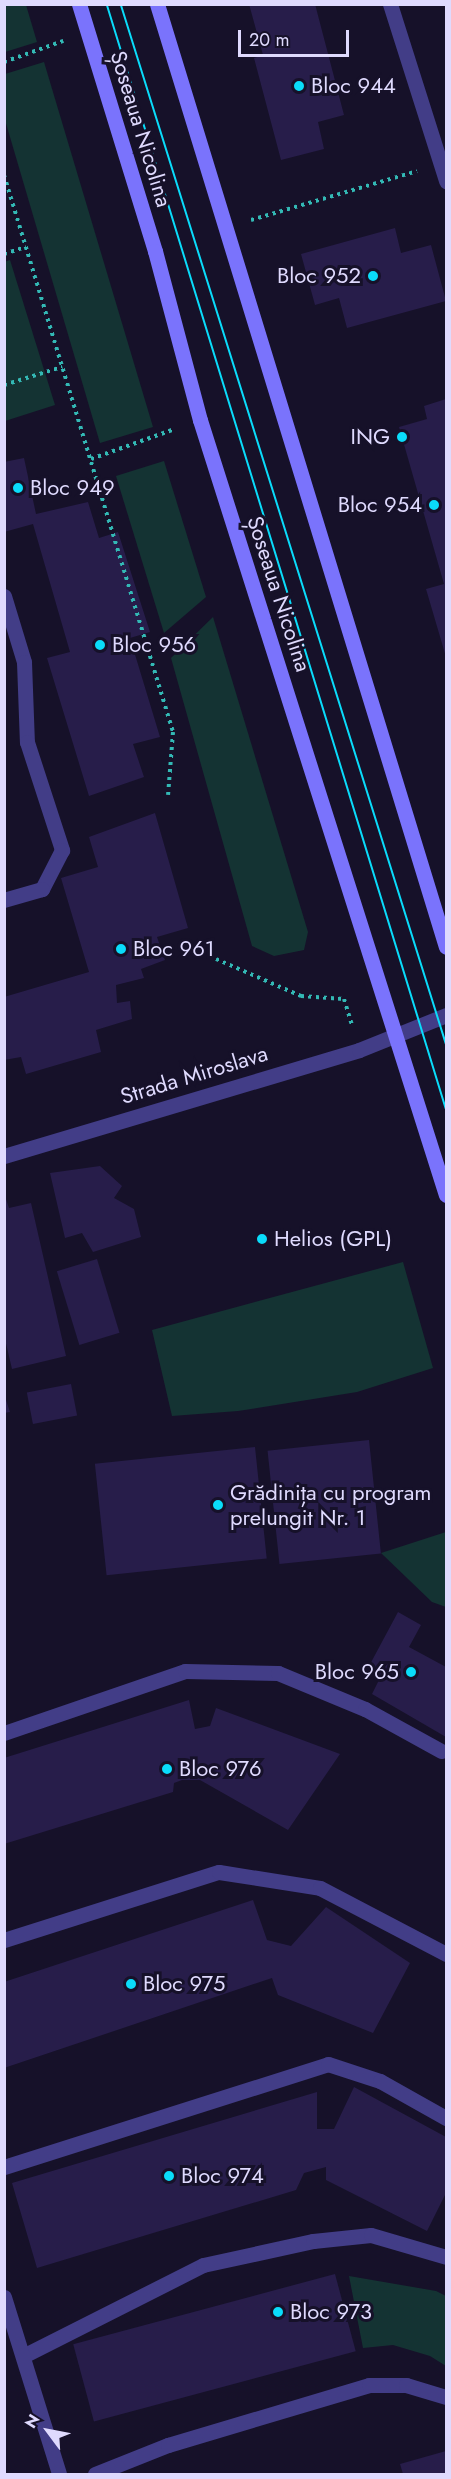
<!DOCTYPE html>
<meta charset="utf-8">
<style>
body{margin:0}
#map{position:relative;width:451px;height:2479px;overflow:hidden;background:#161129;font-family:Jost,sans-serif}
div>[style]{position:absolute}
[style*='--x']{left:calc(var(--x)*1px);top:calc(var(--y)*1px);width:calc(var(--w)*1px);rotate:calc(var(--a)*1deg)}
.green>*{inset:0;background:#143333}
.building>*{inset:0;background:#271d4a;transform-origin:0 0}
.path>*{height:4px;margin-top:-2px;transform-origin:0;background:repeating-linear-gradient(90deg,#33b9b5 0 3px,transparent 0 7.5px)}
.service>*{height:15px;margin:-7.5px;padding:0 7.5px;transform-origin:7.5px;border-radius:7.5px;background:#423d87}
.minor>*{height:15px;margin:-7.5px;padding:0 7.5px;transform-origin:7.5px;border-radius:7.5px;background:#423d87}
.secondary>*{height:15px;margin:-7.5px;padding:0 7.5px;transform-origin:7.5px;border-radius:7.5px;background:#7a73fc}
.tram>*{height:1.5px;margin:-0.75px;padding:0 0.75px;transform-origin:0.75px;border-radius:0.75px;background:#0adcfa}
.dots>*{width:16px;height:16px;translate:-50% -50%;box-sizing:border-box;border:3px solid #161129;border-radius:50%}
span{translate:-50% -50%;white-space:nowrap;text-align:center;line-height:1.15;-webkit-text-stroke:6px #161129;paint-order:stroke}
.poi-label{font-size:22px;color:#dfdafe}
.left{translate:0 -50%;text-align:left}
.right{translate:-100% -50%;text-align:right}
.street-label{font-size:22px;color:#dfdafe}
.frame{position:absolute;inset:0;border:6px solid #dfdafe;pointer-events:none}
.north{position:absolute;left:18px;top:2401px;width:60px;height:60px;-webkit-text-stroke:4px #161129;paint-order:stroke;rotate:302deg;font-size:16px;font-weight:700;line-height:24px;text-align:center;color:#dfdafe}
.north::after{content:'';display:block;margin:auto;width:21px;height:27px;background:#dfdafe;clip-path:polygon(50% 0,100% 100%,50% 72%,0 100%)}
.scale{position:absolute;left:238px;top:30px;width:111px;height:27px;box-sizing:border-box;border:3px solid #dfdafe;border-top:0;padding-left:8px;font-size:18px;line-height:21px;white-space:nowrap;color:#dfdafe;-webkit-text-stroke:4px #161129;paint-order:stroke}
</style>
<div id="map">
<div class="green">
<div style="clip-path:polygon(5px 4px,26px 5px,37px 42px,5px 52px)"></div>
<div style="clip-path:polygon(44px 62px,153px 427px,100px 443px,5px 120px,5px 74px)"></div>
<div style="clip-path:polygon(10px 260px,55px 405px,5px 421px,4px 262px)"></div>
<div style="clip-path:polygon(164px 461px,206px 597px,164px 633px,116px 476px)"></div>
<div style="clip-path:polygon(213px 617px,308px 932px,304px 950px,274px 956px,252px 946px,171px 658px)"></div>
<div style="clip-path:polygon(403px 1262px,433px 1368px,357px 1392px,238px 1411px,172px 1416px,152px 1330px)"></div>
<div style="clip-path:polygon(446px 1532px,446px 1607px,432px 1602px,381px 1553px)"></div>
<div style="clip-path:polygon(349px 2276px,436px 2291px,446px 2296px,446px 2366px,430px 2356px,393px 2345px,363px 2348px)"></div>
</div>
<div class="building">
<div style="clip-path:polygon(249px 4px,315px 4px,344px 115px,318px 122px,324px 149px,281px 160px,254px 58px,263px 55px)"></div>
<div style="clip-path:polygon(395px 228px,401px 253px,431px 245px,446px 301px,347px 328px,339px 298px,315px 305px,301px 254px)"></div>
<div style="clip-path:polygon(446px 399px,446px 657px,426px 589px,444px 584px,399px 427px,427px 419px,424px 406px)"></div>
<div style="clip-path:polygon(24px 458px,36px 514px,88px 502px,99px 538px,118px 532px,150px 632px,130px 638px,160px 737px,133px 744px,144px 777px,89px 796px,47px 658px,70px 652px,33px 524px,4px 532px,4px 462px)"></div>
<div style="clip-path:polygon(155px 813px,188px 928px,157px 937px,165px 960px,141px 969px,144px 978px,116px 985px,117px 1003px,130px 1001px,132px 1019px,96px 1030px,101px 1052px,26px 1074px,21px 1057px,4px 1060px,4px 997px,89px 972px,61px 878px,98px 867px,89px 837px)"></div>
<div style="clip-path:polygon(100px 1166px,122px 1186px,114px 1198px,134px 1209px,141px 1237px,93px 1252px,82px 1233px,65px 1238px,50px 1173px)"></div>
<div style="clip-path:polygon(4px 1193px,9px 1208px,31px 1203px,66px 1356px,12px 1369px,4px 1335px)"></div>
<div style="left:97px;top:1259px;width:77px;height:42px;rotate:73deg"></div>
<div style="left:71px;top:1384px;width:32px;height:45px;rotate:79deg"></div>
<div style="clip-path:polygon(4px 1394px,10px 1412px,4px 1413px)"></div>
<div style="left:369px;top:1440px;width:114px;height:102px;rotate:84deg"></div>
<div style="left:255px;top:1447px;width:112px;height:161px;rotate:84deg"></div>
<div style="clip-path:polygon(398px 1612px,421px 1625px,409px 1647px,446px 1667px,446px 1737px,372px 1694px,381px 1676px,368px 1668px)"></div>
<div style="clip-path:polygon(189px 1700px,195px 1729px,210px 1726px,216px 1708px,340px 1754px,288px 1830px,200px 1780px,182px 1780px,174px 1783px,173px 1792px,4px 1844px,4px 1758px)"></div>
<div style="clip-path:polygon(253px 1900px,267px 1940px,291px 1946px,326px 1907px,410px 1963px,373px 2033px,278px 1995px,272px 1978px,4px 2068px,4px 1982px)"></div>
<div style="clip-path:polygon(354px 2087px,446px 2137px,446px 2193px,427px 2231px,326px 2180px,326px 2167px,304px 2173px,296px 2190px,37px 2268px,12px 2183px,317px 2092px,317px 2129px,334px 2129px)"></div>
<div style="left:335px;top:2274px;width:80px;height:271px;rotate:75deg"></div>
<div style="clip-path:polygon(446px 2451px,446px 2474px,403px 2474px,400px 2464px)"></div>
</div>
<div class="path">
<div style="--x:4;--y:62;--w:63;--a:-19.6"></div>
<div style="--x:4;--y:175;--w:582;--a:73.12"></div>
<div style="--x:173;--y:732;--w:63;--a:94.5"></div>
<div style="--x:251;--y:220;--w:173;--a:-16.4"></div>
<div style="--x:4;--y:254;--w:23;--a:-18"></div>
<div style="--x:4;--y:385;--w:61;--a:-17.2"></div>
<div style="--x:91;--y:459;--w:89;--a:-19.7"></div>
<div style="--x:216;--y:959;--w:93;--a:23.5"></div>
<div style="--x:301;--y:996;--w:43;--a:4"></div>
<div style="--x:344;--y:999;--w:28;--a:73"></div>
</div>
<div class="service">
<div style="--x:390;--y:4;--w:186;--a:72.4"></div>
<div style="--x:4;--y:1733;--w:191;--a:-18.9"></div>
<div style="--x:185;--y:1671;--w:93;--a:1.2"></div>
<div style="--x:278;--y:1673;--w:94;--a:22.5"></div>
<div style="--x:365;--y:1709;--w:87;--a:28.9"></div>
<div style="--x:4;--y:1940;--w:225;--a:-17.6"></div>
<div style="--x:219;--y:1872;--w:102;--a:9"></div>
<div style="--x:320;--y:1888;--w:142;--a:27.6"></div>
<div style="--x:4;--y:2167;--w:340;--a:-17.6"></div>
<div style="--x:328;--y:2064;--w:55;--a:18.1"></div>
<div style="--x:380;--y:2081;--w:76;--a:29.3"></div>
<div style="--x:23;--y:2356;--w:202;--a:-26.8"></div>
<div style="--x:203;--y:2265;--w:113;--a:-12.3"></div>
<div style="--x:313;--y:2241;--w:58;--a:-5.9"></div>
<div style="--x:371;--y:2235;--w:78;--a:16.3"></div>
<div style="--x:95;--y:2474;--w:79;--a:-21.7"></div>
<div style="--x:168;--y:2445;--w:210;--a:-16.6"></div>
<div style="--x:369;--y:2385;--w:37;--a:0"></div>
<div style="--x:406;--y:2385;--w:42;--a:16.7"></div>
</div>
<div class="minor">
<div style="--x:4;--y:596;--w:69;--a:73.1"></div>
<div style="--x:24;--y:662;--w:80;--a:87.9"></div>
<div style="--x:27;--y:742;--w:114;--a:72"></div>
<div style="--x:62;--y:850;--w:44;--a:117.1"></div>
<div style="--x:42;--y:889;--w:40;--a:164"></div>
<div style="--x:4;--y:1156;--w:370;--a:-16.6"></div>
<div style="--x:359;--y:1050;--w:94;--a:-21.9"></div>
<div style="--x:4;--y:2297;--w:185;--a:72.7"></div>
</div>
<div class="secondary">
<div style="--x:79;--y:4;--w:258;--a:72.9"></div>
<div style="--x:155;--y:251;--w:175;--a:75.1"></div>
<div style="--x:200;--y:420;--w:813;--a:72.39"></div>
<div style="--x:157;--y:4;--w:986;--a:72.96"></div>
</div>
<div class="tram">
<div style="--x:107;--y:4;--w:1155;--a:72.93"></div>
<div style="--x:121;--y:4;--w:1089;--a:72.63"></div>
</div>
<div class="dots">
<div style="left:299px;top:86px;background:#0adcfa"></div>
<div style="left:373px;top:276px;background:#0adcfa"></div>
<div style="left:402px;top:437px;background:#0adcfa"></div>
<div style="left:18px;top:488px;background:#0adcfa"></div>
<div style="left:434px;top:505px;background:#0adcfa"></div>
<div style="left:100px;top:645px;background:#0adcfa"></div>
<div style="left:121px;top:949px;background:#0adcfa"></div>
<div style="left:262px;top:1239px;background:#0adcfa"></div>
<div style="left:218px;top:1505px;background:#0adcfa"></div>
<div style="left:411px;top:1672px;background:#0adcfa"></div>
<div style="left:167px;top:1769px;background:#0adcfa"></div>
<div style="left:131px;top:1984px;background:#0adcfa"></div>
<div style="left:169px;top:2176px;background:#0adcfa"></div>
<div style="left:278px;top:2312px;background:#0adcfa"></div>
</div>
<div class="poi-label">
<span class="left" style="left:311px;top:86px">Bloc 944</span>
<span class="right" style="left:361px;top:276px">Bloc 952</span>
<span class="right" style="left:390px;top:437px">ING</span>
<span class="left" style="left:30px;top:488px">Bloc 949</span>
<span class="right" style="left:422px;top:505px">Bloc 954</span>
<span class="left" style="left:112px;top:645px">Bloc 956</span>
<span class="left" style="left:133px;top:949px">Bloc 961</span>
<span class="left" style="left:274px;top:1239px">Helios (GPL)</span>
<span class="left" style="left:230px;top:1505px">Grădinița cu program<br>prelungit Nr. 1</span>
<span class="right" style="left:399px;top:1672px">Bloc 965</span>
<span class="left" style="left:179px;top:1769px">Bloc 976</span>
<span class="left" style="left:143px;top:1984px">Bloc 975</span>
<span class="left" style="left:181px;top:2176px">Bloc 974</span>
<span class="left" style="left:290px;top:2312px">Bloc 973</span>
</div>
<div class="street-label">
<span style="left:141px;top:129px;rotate:73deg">Șoseaua Nicolina</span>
<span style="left:279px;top:594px;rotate:72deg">Șoseaua Nicolina</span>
<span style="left:194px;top:1075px;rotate:-17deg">Strada Miroslava</span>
</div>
<div class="frame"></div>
<div class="north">N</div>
<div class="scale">20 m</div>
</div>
